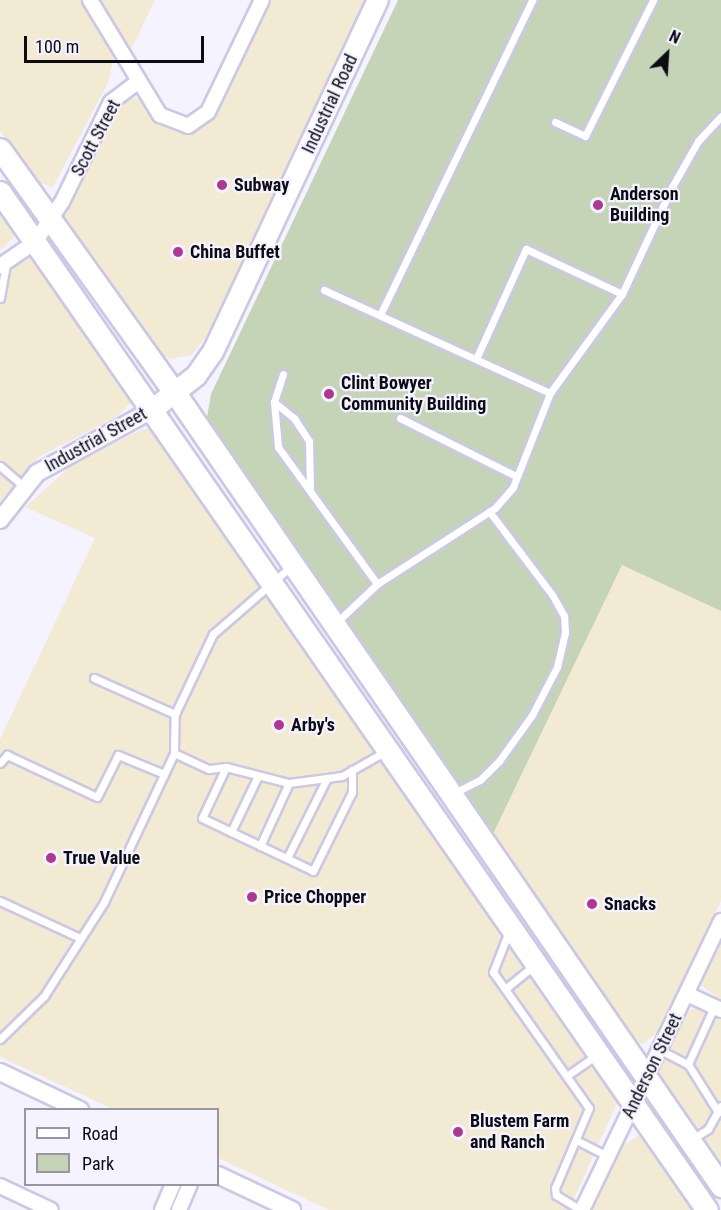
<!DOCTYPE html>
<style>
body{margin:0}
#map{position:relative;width:721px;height:1210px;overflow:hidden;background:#f4f3ff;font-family:"Roboto Condensed",sans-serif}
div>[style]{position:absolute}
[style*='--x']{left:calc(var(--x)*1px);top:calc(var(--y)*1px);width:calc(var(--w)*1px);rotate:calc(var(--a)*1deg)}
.commercial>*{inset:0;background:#f3ead4}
.green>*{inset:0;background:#c5d4b7}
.roads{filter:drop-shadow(2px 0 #cbc8e5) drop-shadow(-2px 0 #cbc8e5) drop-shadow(0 2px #cbc8e5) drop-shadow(0 -2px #cbc8e5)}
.service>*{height:7px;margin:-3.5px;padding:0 3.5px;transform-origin:3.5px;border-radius:3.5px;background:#fff}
.minor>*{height:14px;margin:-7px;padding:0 7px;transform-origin:7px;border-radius:7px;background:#fff}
.tertiary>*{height:16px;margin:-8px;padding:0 8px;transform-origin:8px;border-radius:8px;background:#fff}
.secondary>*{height:20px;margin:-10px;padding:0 10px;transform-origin:10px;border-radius:10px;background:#fff}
.primary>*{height:21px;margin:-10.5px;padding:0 10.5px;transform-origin:10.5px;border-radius:10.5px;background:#fff}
.dots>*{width:16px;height:16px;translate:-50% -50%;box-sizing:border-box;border:3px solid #f4f3ff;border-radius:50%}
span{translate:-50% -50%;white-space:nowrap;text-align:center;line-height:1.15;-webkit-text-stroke:4.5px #f4f3ff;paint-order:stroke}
.street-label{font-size:18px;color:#0d0c15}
.poi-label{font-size:18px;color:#0d0c15;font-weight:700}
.left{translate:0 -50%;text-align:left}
.legend{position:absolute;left:24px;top:1108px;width:195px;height:78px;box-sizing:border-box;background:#f4f3ff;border:2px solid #9897a1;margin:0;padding:8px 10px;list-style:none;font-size:18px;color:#0d0c15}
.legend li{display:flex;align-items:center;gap:12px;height:30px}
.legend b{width:30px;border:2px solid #9897a1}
.north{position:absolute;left:637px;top:24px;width:60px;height:60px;-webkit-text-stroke:4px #f4f3ff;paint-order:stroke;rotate:25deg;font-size:16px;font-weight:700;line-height:24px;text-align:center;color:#0d0c15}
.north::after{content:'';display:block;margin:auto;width:21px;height:27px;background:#0d0c15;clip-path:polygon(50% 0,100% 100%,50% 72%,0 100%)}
.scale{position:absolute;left:24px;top:36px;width:180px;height:27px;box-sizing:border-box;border:3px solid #0d0c15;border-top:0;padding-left:8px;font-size:18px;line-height:21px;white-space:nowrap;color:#0d0c15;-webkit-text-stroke:4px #f4f3ff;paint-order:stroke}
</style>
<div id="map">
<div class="commercial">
<div style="clip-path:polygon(0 0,83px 0,114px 57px,108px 83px,53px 187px,36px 182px,0 131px)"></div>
<div style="clip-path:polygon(101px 0,155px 0,131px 50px)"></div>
<div style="clip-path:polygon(267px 0,365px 0,210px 331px,192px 355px,170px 359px,156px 351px,64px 225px,64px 212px,114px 107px,126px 98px,139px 98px,161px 123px,192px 128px)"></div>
<div style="clip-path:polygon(0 201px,18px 233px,0 251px)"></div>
<div style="clip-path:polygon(30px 253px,133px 395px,132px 402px,115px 418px,40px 456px,0 501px,0 270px)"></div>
<div style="clip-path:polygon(143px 429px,153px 429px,619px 1099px,569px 1210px,329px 1210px,218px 1158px,218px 1110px,113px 1109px,0 1057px,0 739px,95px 538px,25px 507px,74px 463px)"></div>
<div style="clip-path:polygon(622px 565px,721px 611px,721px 901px,661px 1029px,643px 1044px,632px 1040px,491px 838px)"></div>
<div style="clip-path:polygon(721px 937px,721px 1000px,700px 985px)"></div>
<div style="clip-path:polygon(698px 1006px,721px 1017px,721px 1171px,657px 1076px,684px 1014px)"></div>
<div style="clip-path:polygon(642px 1134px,701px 1210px,590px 1210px,621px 1146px)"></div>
</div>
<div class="green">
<div style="clip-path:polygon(398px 0,721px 0,721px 611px,622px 565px,491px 838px,206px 423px,211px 394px)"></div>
</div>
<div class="roads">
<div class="service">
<div style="--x:555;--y:122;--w:33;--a:25"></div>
<div style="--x:585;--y:136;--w:152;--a:-63.4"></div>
<div style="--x:324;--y:290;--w:248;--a:24.5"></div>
<div style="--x:0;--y:298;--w:35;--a:-80"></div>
<div style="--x:380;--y:315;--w:350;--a:-64.2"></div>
<div style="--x:476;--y:359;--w:121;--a:-65.6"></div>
<div style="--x:526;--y:249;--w:106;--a:25.1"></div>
<div style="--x:283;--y:374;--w:29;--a:108"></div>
<div style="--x:274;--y:402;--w:45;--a:84.9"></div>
<div style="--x:278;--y:447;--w:169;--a:54.1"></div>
<div style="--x:274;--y:402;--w:26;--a:39"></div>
<div style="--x:294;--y:418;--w:27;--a:57"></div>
<div style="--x:309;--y:441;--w:49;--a:88.8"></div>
<div style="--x:400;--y:418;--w:127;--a:26.6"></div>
<div style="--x:0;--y:466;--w:30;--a:41"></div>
<div style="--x:337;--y:622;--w:55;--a:-43.5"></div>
<div style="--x:377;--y:584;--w:140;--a:-32.8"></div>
<div style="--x:495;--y:508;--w:28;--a:-49"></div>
<div style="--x:513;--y:487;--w:101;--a:-68.5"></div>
<div style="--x:550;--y:393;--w:122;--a:-54"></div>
<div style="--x:622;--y:294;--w:118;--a:-65"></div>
<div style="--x:672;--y:187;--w:53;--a:-60.5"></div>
<div style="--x:698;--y:141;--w:34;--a:-47"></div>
<div style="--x:94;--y:678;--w:89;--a:24"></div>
<div style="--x:175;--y:714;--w:89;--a:-64.6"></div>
<div style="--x:213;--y:634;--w:102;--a:-41"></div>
<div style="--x:174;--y:753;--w:38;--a:25"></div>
<div style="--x:209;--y:769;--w:17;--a:-7"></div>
<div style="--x:226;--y:767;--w:65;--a:14.3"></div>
<div style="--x:289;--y:783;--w:53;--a:-7.5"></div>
<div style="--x:342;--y:776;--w:51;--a:-29.6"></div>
<div style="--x:0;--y:763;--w:11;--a:-49"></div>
<div style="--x:7;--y:755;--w:99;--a:25"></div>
<div style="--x:97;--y:797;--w:47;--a:-63.4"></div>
<div style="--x:118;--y:755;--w:50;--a:22.4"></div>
<div style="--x:226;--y:767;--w:56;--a:115.2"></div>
<div style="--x:202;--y:818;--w:123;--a:25.5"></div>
<div style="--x:313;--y:871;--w:88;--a:-63.7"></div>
<div style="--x:352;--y:792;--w:22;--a:-90"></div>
<div style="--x:454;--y:793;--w:29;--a:-27"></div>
<div style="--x:480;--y:780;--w:27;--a:-45"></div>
<div style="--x:499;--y:761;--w:57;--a:-54.3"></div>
<div style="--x:532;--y:715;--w:54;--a:-62.5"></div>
<div style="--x:557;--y:667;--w:35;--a:-77"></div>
<div style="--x:565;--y:633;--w:17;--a:-93"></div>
<div style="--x:564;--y:616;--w:23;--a:-119"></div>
<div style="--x:553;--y:596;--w:106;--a:-127"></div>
<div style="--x:231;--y:832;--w:62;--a:-64.3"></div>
<div style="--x:260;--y:846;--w:69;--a:-65.3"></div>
<div style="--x:287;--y:858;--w:87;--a:-63.4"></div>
<div style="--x:0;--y:901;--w:86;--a:24.8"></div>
<div style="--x:509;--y:931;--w:44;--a:111.3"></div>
<div style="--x:493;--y:972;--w:166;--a:54.8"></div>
<div style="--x:589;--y:1108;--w:87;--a:113"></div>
<div style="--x:555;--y:1188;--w:7;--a:82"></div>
<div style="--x:556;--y:1195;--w:29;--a:31"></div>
<div style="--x:505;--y:989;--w:36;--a:-39"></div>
<div style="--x:714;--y:1007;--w:63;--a:114.5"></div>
<div style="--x:688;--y:1064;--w:57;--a:58"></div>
<div style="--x:0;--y:1039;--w:62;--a:-44.3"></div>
<div style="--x:44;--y:996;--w:112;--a:-57.4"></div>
<div style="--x:104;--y:902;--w:165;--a:-64.8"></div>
<div style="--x:174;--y:753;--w:39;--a:-89"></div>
<div style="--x:660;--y:1050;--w:31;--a:27"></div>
<div style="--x:568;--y:1075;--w:33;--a:-35"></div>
<div style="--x:692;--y:1139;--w:19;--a:-32"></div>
<div style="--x:708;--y:1129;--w:26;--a:-61"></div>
<div style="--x:578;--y:1141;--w:34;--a:27"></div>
</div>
<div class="minor">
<div style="--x:90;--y:0;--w:135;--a:58.7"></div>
<div style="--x:160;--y:115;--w:30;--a:21"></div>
<div style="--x:188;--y:126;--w:24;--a:-35"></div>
<div style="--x:208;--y:112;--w:124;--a:-64.3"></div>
<div style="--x:0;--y:266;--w:42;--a:-34.4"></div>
<div style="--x:35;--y:242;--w:48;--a:-56"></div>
<div style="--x:62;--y:202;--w:111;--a:-63.9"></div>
<div style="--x:111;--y:102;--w:34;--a:-37"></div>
<div style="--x:687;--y:994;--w:38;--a:25"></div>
<div style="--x:0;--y:1186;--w:56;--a:25.2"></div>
<div style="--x:162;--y:1210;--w:28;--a:-67"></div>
<div style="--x:179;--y:1210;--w:28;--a:-67"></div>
<div style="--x:582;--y:1210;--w:321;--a:-64.3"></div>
</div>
<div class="tertiary">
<div style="--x:0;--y:520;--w:60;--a:-51.8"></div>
<div style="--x:37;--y:473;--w:131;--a:-28.7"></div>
<div style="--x:0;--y:1072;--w:89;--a:25.4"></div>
<div style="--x:218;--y:1175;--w:82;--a:25.3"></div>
</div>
<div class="secondary">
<div style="--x:152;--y:410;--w:56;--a:-37.7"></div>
<div style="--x:196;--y:376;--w:29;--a:-55"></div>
<div style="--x:213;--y:352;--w:389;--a:-64.9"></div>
</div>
<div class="primary">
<div style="--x:0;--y:149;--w:300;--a:54.4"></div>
<div style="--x:175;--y:393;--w:963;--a:55.45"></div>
<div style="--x:0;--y:192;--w:1239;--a:55.22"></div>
</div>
</div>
<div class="dots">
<div style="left:222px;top:185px;background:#ad3891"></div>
<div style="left:598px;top:205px;background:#ad3891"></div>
<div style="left:178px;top:252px;background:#ad3891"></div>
<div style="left:329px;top:394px;background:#ad3891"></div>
<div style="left:279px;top:725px;background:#ad3891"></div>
<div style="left:51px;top:858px;background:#ad3891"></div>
<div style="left:252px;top:897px;background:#ad3891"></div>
<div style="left:592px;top:904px;background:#ad3891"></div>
<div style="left:458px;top:1132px;background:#ad3891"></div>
</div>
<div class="street-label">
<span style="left:330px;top:104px;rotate:-65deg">Industrial Road</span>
<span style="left:96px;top:138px;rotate:-62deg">Scott Street</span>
<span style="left:96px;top:440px;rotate:-29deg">Industrial Street</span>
<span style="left:652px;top:1066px;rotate:-64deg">Anderson Street</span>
</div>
<div class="poi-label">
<span class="left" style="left:234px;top:185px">Subway</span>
<span class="left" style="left:610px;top:205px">Anderson<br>Building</span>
<span class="left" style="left:190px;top:252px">China Buffet</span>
<span class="left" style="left:341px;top:394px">Clint Bowyer<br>Community Building</span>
<span class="left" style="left:291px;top:725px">Arby's</span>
<span class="left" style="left:63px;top:858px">True Value</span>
<span class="left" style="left:264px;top:897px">Price Chopper</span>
<span class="left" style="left:604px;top:904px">Snacks</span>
<span class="left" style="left:470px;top:1132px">Blustem Farm<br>and Ranch</span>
</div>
<ul class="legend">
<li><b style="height:8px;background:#fff"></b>Road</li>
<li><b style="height:16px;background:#c5d4b7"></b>Park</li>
</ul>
<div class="north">N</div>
<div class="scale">100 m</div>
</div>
